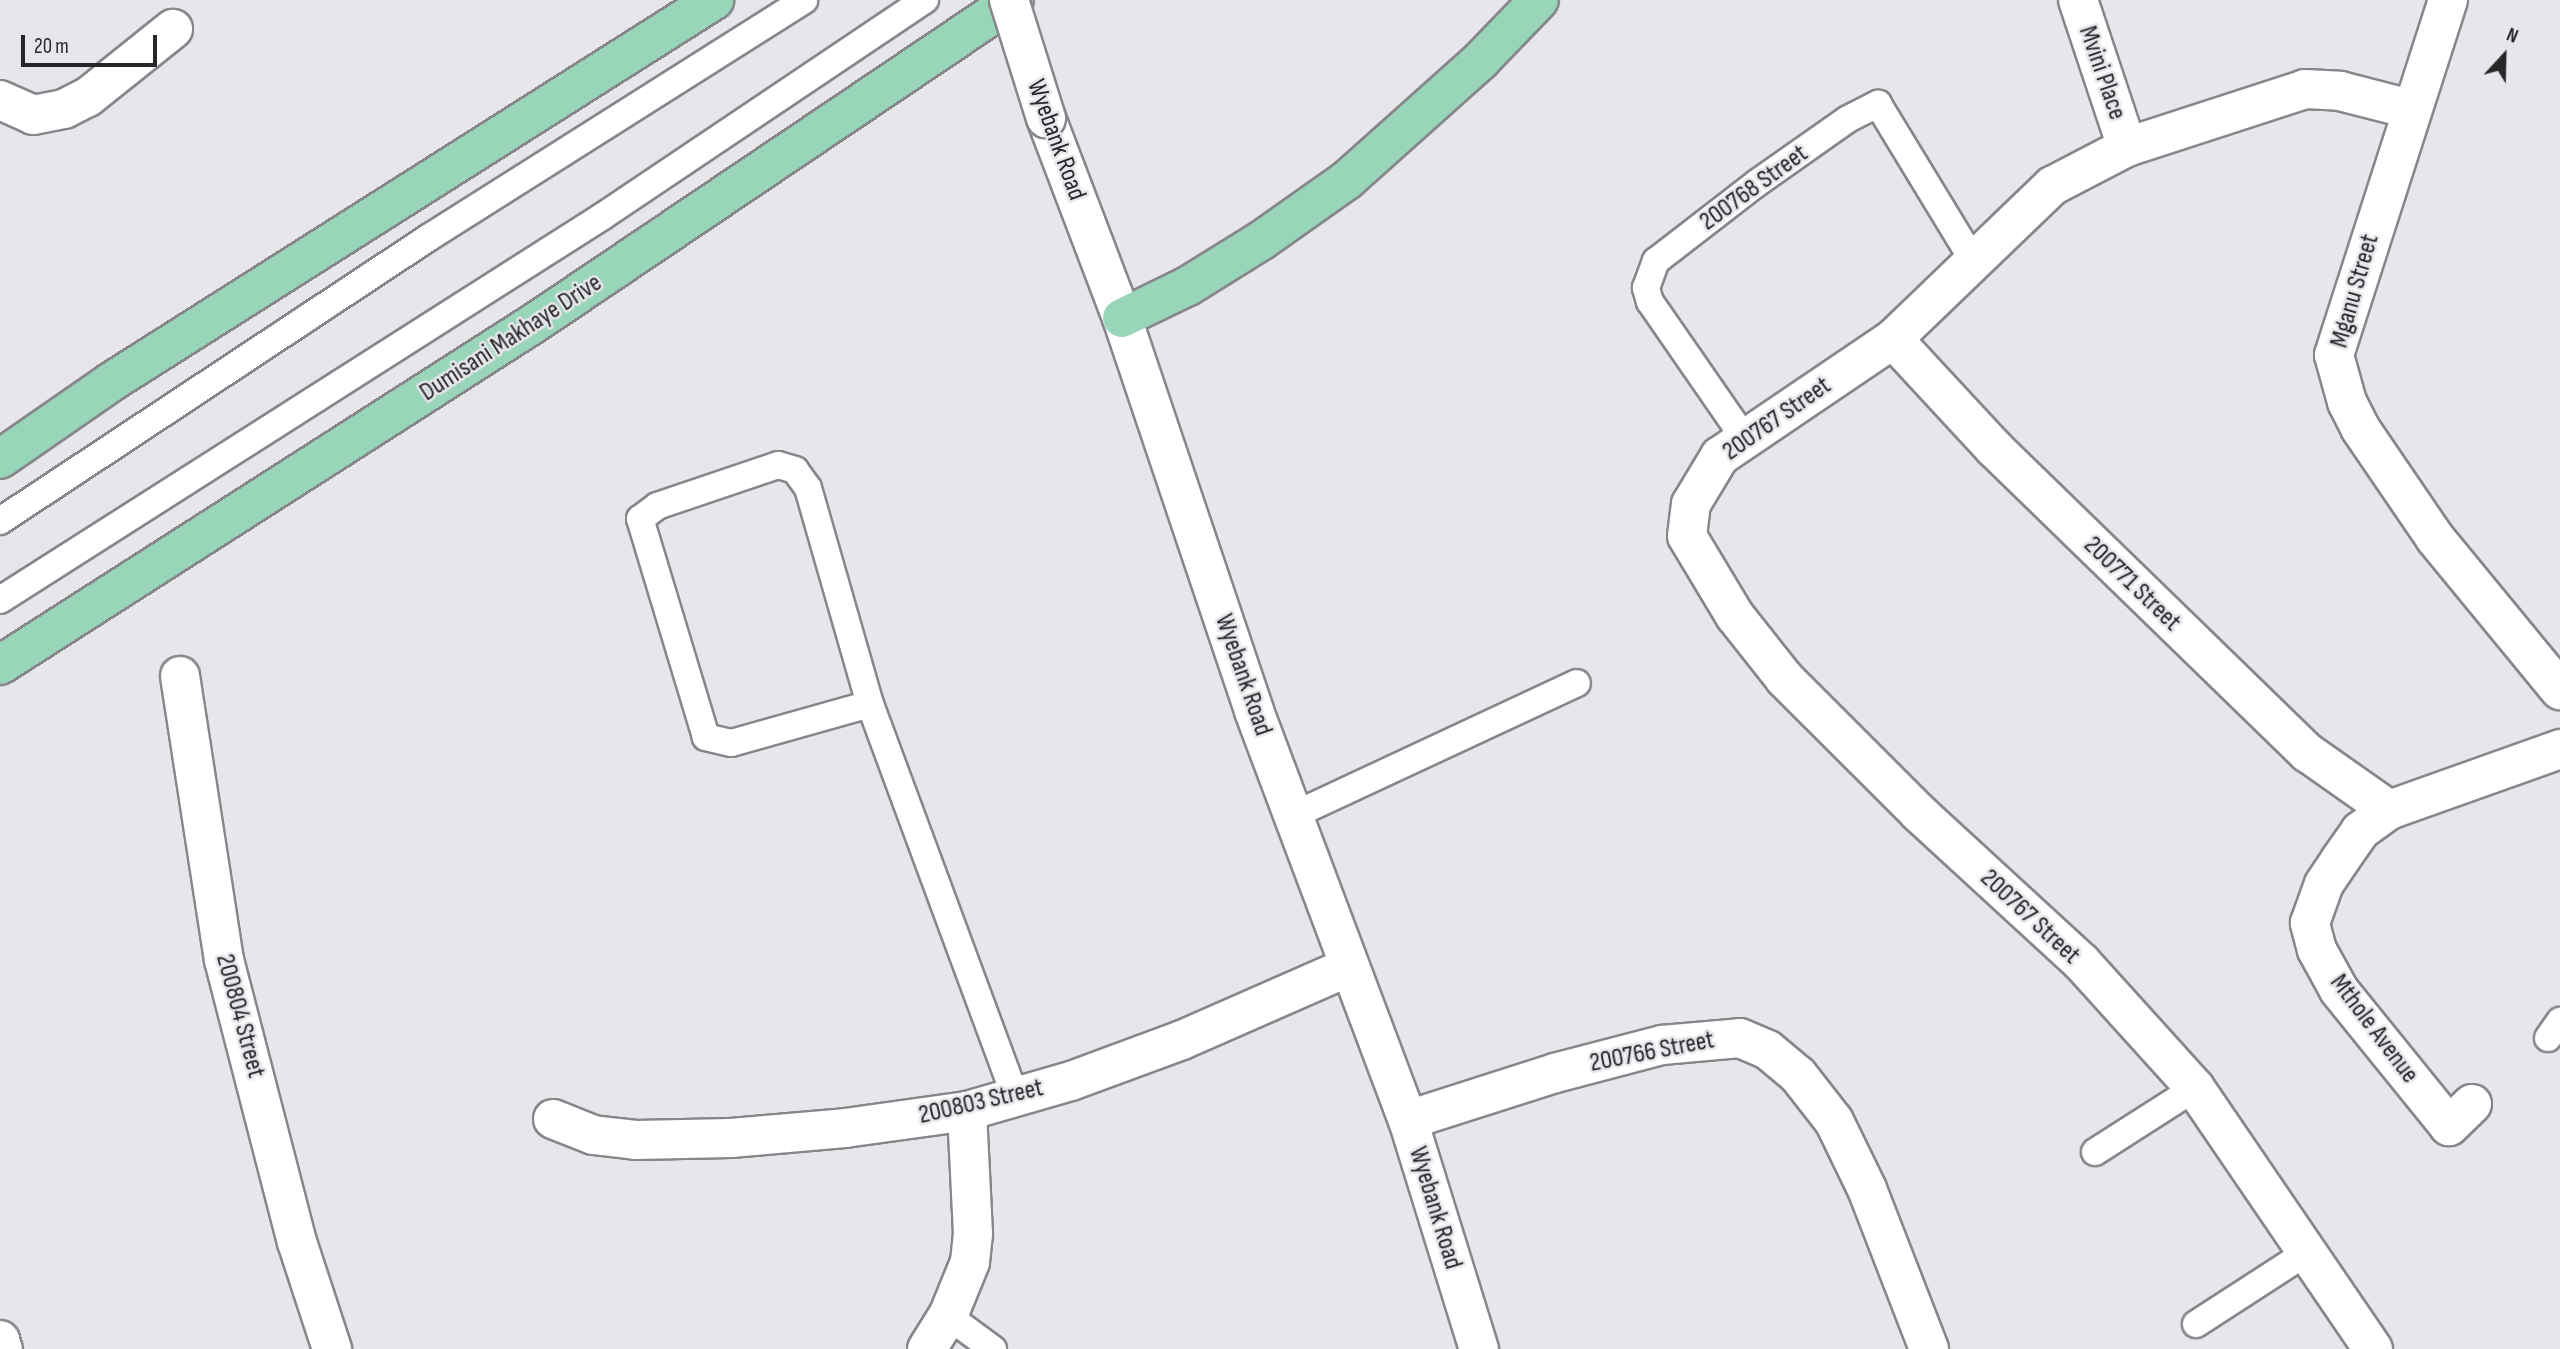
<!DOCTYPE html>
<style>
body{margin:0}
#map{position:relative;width:2560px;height:1349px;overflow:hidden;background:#e6e6eb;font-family:"Sofia Sans Condensed",sans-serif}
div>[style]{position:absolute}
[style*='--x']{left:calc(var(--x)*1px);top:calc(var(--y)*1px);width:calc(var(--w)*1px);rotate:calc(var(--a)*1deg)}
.roads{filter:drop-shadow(2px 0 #86868b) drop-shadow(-2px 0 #86868b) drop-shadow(0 2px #86868b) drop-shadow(0 -2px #86868b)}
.service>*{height:26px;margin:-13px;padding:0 13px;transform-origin:13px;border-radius:13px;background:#fff}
.minor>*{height:38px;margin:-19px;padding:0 19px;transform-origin:19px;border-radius:19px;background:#fff}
.tertiary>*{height:38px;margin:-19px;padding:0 19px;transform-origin:19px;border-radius:19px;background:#fff}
.primary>*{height:38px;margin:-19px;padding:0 19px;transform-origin:19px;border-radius:19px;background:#99d6b9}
.bridges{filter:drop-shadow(2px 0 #86868b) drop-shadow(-2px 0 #86868b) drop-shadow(0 2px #86868b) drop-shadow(0 -2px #86868b)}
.tertiary-bridge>*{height:38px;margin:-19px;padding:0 19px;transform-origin:19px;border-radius:19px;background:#fff}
span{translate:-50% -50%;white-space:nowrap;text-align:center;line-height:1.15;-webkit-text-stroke:5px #e6e6eb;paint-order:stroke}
.street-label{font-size:26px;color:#272729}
.north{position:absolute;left:2469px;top:21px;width:70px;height:70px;-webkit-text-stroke:5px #e6e6eb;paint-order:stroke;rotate:22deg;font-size:19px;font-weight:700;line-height:28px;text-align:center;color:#272729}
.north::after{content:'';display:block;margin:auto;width:24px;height:32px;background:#272729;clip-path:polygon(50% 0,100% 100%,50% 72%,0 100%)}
.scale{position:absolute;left:21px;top:35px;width:136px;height:32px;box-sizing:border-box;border:4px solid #272729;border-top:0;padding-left:9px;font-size:21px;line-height:24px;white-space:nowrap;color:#272729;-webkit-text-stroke:5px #e6e6eb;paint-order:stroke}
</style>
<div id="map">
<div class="roads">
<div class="service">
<div style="--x:1745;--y:439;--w:167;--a:-124.7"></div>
<div style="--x:1650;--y:302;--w:15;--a:-106"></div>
<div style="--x:1646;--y:288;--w:29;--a:-70"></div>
<div style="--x:1656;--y:261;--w:128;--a:-37.7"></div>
<div style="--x:1757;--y:183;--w:111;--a:-35.1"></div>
<div style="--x:1848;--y:119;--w:34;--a:-27"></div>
<div style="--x:1878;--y:104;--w:183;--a:58.7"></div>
<div style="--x:0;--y:521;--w:513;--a:-33.47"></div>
<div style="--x:428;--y:238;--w:445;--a:-32.3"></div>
<div style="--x:0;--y:600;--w:715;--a:-32.49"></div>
<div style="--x:603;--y:216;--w:388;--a:-33.9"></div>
<div style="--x:870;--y:704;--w:144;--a:164.3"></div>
<div style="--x:731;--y:743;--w:26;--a:-167"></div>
<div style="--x:706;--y:737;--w:228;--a:-106.8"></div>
<div style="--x:640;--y:519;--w:21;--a:-37"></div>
<div style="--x:657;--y:506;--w:128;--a:-18.7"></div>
<div style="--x:778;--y:465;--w:18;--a:16"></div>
<div style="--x:795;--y:470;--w:22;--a:54"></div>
<div style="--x:808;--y:488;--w:225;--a:74"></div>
<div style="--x:870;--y:704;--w:416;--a:69.7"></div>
<div style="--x:1294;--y:815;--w:312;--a:-25"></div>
<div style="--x:2548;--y:1038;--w:21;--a:-55"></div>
<div style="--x:2095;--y:1152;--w:119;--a:-32.6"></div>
<div style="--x:948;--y:1316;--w:56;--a:36.3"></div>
<div style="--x:2196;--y:1324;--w:135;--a:-32.9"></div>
</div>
<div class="minor">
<div style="--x:2078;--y:0;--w:155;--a:71.6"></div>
<div style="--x:2448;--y:0;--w:373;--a:107.8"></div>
<div style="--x:2334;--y:355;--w:49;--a:74.5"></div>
<div style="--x:2347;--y:402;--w:29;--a:63"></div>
<div style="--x:2360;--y:428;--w:133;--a:55.7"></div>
<div style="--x:2435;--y:538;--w:197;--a:50.6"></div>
<div style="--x:0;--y:100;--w:36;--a:24"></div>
<div style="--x:33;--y:115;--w:32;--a:-11"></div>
<div style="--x:64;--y:109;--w:27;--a:-27"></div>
<div style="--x:88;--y:97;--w:109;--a:-38.7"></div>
<div style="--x:1893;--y:339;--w:149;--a:47.2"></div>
<div style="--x:1994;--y:448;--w:438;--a:44.2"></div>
<div style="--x:2308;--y:753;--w:99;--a:35.1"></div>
<div style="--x:180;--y:676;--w:287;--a:81.2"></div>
<div style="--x:224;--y:960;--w:291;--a:75.5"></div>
<div style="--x:297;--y:1242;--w:113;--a:71.9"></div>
<div style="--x:2472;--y:1104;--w:32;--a:136"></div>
<div style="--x:2449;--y:1126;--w:175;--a:-129"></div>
<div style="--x:2339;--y:990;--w:46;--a:-118.8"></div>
<div style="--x:2317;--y:950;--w:28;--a:-105"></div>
<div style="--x:2310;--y:923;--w:41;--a:-70.3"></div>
<div style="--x:2324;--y:884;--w:29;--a:-56"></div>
<div style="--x:2340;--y:860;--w:35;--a:-55"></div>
<div style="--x:2360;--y:831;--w:36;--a:-36"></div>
<div style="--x:2389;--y:810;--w:182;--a:-19.6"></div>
<div style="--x:553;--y:1119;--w:43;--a:21.8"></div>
<div style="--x:593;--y:1135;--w:43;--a:6.6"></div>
<div style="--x:636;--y:1140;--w:95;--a:-1.2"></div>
<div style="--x:731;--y:1138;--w:114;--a:-5"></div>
<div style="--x:845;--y:1128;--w:123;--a:-7.9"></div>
<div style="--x:967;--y:1111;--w:108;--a:-16.1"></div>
<div style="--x:1071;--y:1081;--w:118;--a:-20.3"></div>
<div style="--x:1182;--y:1040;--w:181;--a:-23.7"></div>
<div style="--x:1408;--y:1120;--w:154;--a:-17.7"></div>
<div style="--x:1555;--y:1073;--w:111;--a:-14.7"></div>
<div style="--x:1662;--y:1045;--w:78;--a:-5.1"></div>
<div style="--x:1740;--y:1038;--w:30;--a:23"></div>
<div style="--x:1768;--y:1050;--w:39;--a:40"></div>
<div style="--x:1798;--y:1075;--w:58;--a:52"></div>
<div style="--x:1834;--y:1121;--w:76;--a:64.1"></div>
<div style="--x:1867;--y:1189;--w:172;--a:68.8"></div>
<div style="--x:0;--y:1340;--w:9;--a:72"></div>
<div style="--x:927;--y:1349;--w:39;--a:-58"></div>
<div style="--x:948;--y:1316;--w:58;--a:-67.8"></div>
<div style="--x:970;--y:1262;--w:28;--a:-84"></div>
<div style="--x:973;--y:1234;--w:123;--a:-92.8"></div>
<div style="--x:2373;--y:1349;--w:316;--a:-124.3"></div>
<div style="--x:2195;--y:1088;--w:170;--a:-132.1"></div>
<div style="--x:2081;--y:962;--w:220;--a:-137.4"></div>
<div style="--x:1919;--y:813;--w:190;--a:-135"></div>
<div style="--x:1785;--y:679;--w:80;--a:-128.4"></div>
<div style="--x:1735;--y:616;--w:93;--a:-121"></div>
<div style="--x:1687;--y:536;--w:32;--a:-83"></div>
<div style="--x:1691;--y:504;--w:56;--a:-58.9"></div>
<div style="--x:1720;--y:456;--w:209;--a:-34.1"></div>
<div style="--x:1893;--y:339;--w:221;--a:-43.9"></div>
<div style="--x:2052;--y:186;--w:85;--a:-27.5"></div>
<div style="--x:2127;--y:147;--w:187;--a:-18"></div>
<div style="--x:2305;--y:89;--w:35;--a:3"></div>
<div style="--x:2340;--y:91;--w:72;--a:14.4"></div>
</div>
<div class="tertiary">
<div style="--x:1046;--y:118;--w:214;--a:69.2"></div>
<div style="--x:1122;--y:318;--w:415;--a:71.4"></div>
<div style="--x:1254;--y:711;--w:437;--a:69.4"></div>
<div style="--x:1408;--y:1120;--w:240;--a:72.8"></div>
</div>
<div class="primary">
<div style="--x:1122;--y:318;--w:73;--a:-25.9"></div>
<div style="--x:1188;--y:286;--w:87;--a:-31.9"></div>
<div style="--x:1262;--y:240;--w:104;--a:-35.2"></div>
<div style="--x:1347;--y:180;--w:180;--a:-41.8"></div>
<div style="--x:1481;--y:60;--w:83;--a:-46"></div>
<div style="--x:0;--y:459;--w:135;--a:-34.7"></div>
<div style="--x:111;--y:382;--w:714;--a:-32.35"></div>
<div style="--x:0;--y:665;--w:636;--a:-32.62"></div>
<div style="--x:536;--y:322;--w:576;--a:-33.97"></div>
</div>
</div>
<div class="bridges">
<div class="tertiary-bridge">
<div style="--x:1009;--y:0;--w:124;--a:72.6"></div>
</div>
</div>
<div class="street-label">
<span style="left:2102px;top:73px;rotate:71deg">Mvini Place</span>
<span style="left:1056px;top:140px;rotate:70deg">Wyebank Road</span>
<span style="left:1754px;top:188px;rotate:-36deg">200768 Street</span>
<span style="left:2355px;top:291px;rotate:-74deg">Mganu Street</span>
<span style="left:511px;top:338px;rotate:-33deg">Dumisani Makhaye Drive</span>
<span style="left:1777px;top:419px;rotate:-35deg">200767 Street</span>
<span style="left:2132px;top:584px;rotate:44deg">200771 Street</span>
<span style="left:1243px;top:675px;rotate:71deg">Wyebank Road</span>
<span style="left:2030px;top:917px;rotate:43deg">200767 Street</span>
<span style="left:240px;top:1016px;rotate:75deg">200804 Street</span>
<span style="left:2374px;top:1029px;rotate:53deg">Mthole Avenue</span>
<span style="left:1652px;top:1052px;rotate:-11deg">200766 Street</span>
<span style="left:981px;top:1102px;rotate:-13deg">200803 Street</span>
<span style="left:1435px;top:1208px;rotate:73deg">Wyebank Road</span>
</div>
<div class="north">N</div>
<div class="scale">20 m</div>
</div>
